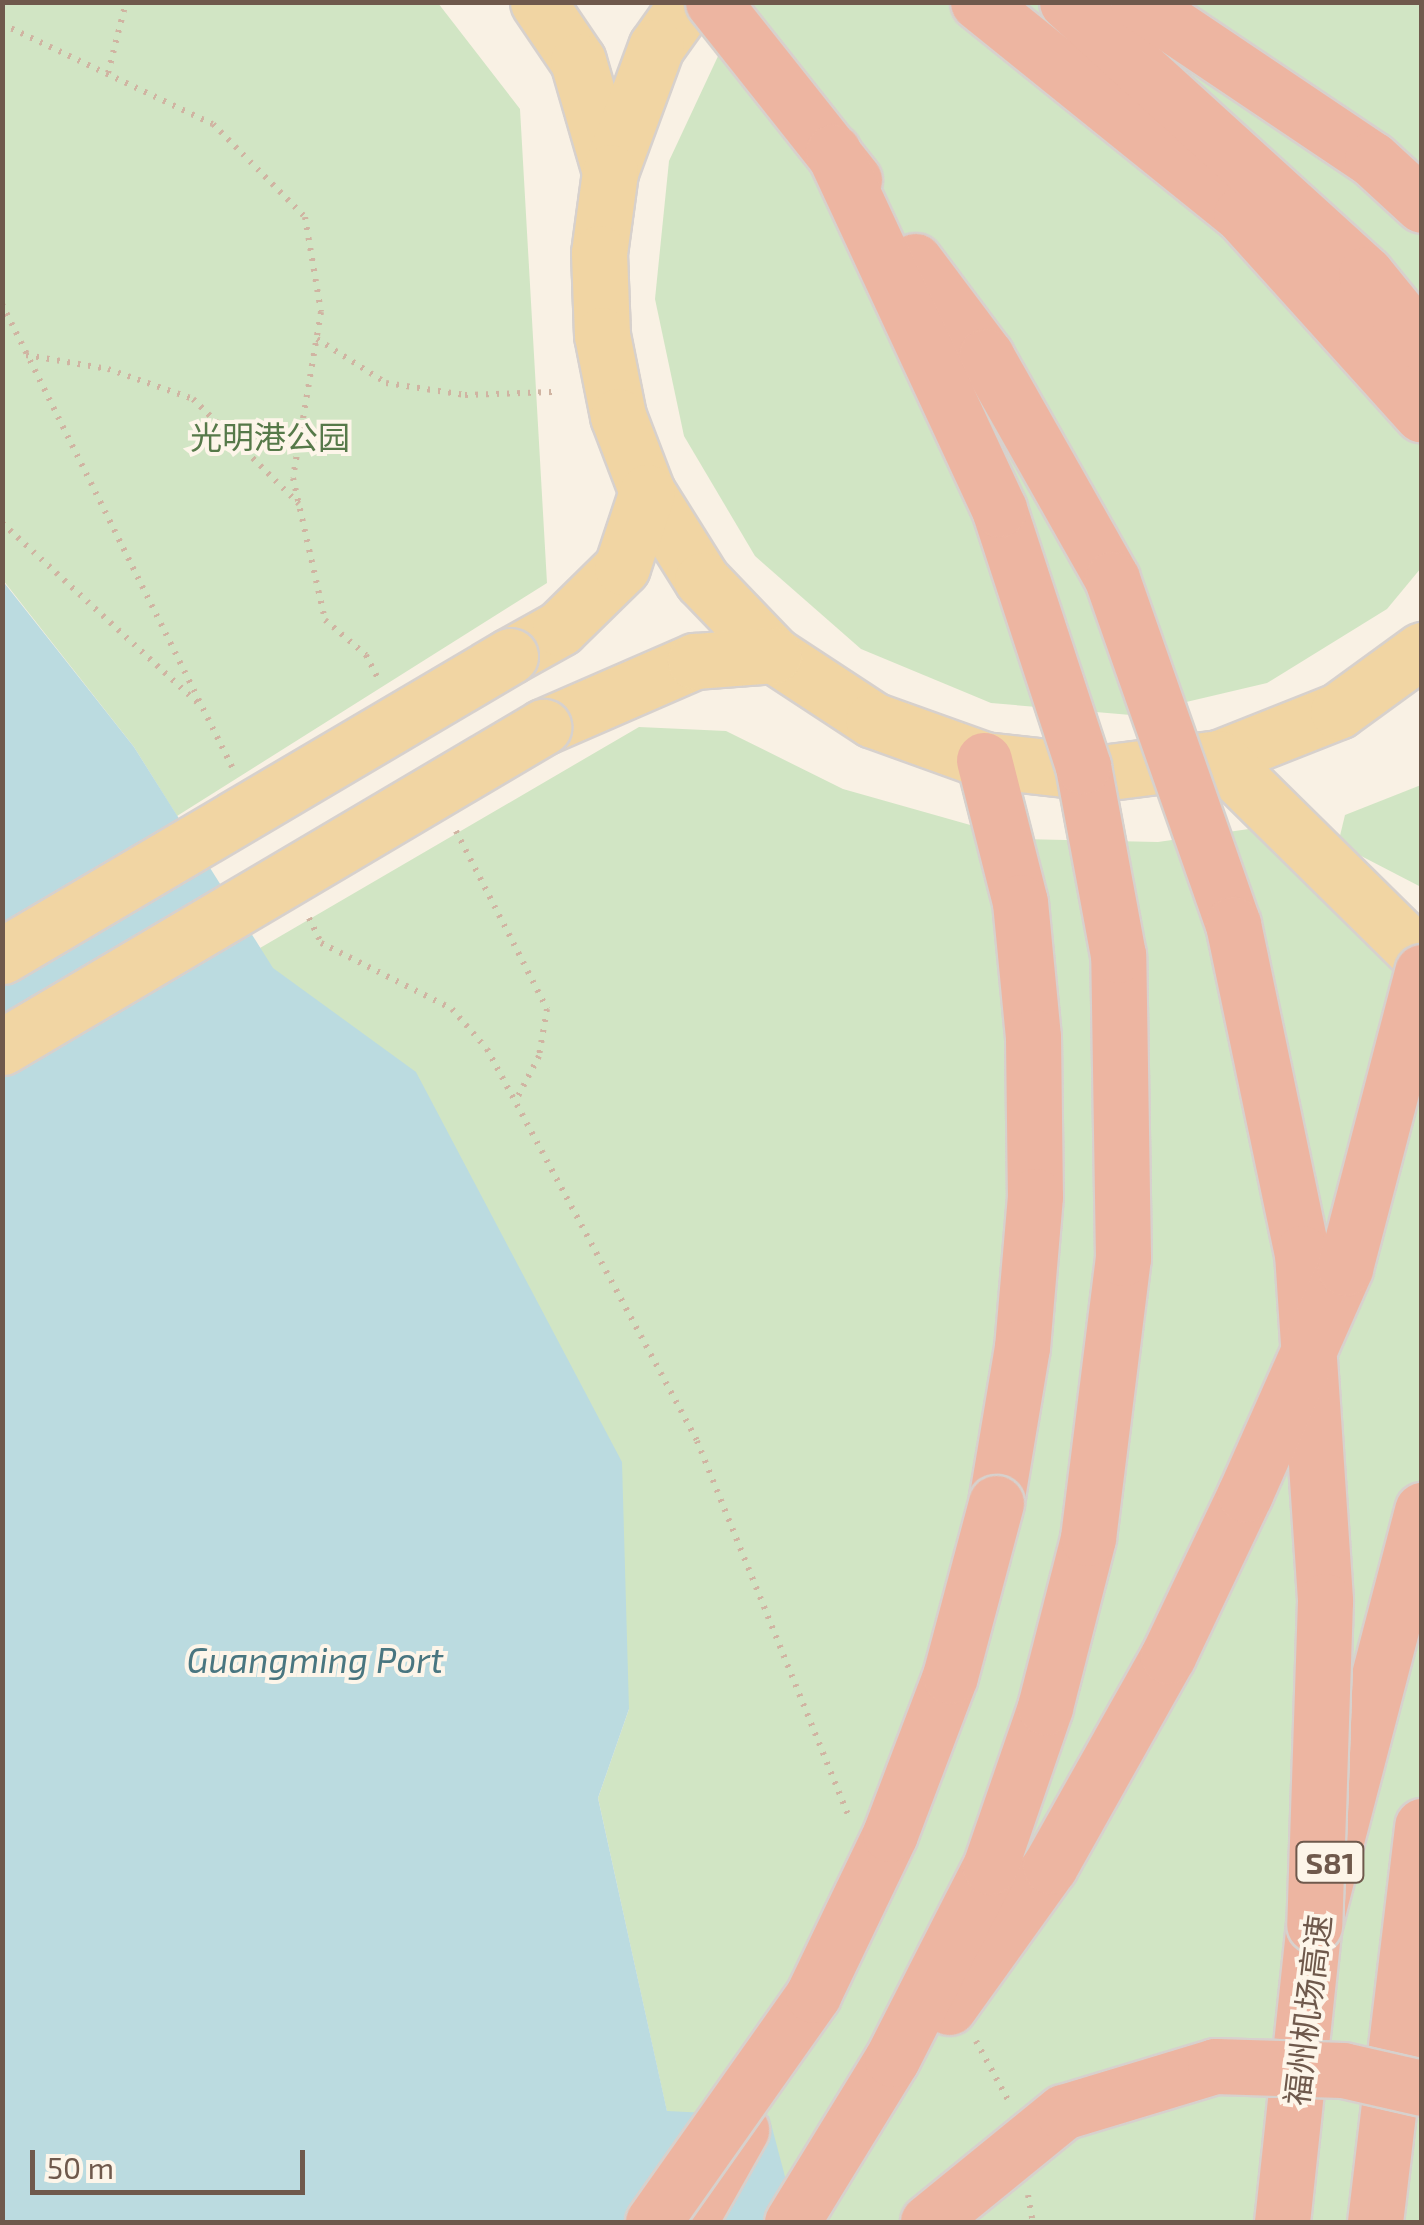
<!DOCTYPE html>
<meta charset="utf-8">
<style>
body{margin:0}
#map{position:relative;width:1424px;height:2225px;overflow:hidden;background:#f9f1e4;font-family:"Exo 2","Noto Sans SC",sans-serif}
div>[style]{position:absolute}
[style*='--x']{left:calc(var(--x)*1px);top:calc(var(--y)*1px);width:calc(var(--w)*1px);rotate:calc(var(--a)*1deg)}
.green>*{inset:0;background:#d1e5c4}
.water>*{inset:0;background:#bbdbe0}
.path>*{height:6px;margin-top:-3px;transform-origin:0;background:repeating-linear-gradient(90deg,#d0b4a2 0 2.5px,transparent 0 10.5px)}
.roads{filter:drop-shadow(2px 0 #d7d1cd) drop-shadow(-2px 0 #d7d1cd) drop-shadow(0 2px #d7d1cd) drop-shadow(0 -2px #d7d1cd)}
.major>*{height:55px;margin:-27.5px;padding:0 27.5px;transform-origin:27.5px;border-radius:27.5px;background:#f1d5a3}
.highway>*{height:55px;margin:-27.5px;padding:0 27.5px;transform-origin:27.5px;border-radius:27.5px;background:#edb5a1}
.bridges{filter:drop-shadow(2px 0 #d7d1cd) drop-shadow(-2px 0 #d7d1cd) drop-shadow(0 2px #d7d1cd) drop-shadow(0 -2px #d7d1cd)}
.major-bridge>*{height:55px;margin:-27.5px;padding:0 27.5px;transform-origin:27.5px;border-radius:27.5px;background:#f1d5a3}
.highway-bridge>*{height:55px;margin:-27.5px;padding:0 27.5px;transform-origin:27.5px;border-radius:27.5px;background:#edb5a1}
span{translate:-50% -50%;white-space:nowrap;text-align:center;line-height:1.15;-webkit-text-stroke:8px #fdf5e9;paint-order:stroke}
.shield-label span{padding:2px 8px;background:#fdf5e9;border:2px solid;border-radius:8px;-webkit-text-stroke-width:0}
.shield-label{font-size:30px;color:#6f594c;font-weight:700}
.park-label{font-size:32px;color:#567949}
.street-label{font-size:32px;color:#6f594c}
.water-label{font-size:35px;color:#497680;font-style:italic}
.frame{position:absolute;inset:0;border:5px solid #6f594c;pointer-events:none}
.scale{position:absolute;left:30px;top:2150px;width:275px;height:45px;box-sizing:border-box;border:5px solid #6f594c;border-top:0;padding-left:12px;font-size:30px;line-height:35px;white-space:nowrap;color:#6f594c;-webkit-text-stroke:8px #fdf5e9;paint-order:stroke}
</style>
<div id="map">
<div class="green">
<div style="clip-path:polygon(3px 3px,438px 3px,520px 109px,547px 583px,177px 816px,134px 747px,3px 580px)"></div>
<div style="clip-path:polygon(754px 3px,1421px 3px,1421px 568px,1387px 609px,1267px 683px,1131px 715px,991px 703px,861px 649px,755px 556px,684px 436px,655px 299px,669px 161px,734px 22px)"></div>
<div style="clip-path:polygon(639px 727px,726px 731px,843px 789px,1020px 839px,1158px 842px,1256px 828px,1421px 997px,1421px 2222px,797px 2222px,667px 2112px,598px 1798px,629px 1709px,260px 948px)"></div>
<div style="clip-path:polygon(1421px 785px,1421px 887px,1338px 844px,1345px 815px)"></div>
</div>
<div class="water">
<div style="clip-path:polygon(2px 580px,134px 747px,273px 968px,416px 1072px,622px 1462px,629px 1709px,598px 1798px,667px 2111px,769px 2116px,797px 2222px,3px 2222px)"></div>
</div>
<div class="path">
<div style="--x:2;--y:24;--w:233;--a:25.4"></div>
<div style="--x:213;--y:124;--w:131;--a:45.3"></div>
<div style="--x:305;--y:217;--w:96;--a:80.4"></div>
<div style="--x:321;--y:312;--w:168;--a:99.6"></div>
<div style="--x:293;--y:478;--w:146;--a:77.3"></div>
<div style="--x:325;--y:620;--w:54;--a:40.5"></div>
<div style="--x:366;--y:655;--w:30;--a:63"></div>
<div style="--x:108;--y:73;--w:73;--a:-75.8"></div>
<div style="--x:2;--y:304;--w:519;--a:63.58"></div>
<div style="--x:317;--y:339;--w:82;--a:32.5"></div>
<div style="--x:386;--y:383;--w:80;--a:8.6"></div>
<div style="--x:465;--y:395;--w:87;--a:-2"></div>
<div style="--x:26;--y:355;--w:83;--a:9.7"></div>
<div style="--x:108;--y:369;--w:90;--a:19.4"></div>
<div style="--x:193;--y:399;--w:149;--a:44.7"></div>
<div style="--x:2;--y:523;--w:266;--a:42.6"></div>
<div style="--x:456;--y:831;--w:200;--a:62.9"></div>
<div style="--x:547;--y:1009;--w:48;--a:99.7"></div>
<div style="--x:539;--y:1056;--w:52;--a:117.6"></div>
<div style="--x:309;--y:918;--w:28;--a:64"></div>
<div style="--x:321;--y:943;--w:147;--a:26.7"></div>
<div style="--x:452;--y:1009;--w:53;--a:48.8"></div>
<div style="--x:487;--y:1049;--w:445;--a:61.8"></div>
<div style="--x:697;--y:1441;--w:406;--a:68"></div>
<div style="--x:976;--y:2041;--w:67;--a:61.5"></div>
<div style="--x:1028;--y:2195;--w:27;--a:80"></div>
</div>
<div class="roads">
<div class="major">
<div style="--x:538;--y:2;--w:71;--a:55.9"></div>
<div style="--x:578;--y:61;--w:116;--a:73.9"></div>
<div style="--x:688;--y:2;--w:55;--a:125.4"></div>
<div style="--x:656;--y:47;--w:133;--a:110.2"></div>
<div style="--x:610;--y:172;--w:82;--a:97.7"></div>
<div style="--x:599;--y:253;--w:82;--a:87.9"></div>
<div style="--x:602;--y:335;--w:83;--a:78.8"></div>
<div style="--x:618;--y:416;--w:81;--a:69.1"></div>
<div style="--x:647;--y:492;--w:104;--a:58"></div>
<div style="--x:702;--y:580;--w:104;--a:46.2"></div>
<div style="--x:774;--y:655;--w:118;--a:33.3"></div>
<div style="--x:873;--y:720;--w:118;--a:19.8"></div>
<div style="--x:984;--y:760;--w:119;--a:6.3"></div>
<div style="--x:1102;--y:773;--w:118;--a:-7.3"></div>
<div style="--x:1219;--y:758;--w:128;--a:-21.6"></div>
<div style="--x:1338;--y:711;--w:104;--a:-36"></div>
<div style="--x:510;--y:656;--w:57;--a:-29.2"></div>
<div style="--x:560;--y:628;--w:87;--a:-44.5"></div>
<div style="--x:622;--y:567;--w:79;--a:-71.6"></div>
<div style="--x:543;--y:727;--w:166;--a:-23.5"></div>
<div style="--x:695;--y:661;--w:79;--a:-4.3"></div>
<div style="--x:1219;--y:758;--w:285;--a:44.6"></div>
</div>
<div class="highway">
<div style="--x:978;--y:2;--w:338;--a:38.9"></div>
<div style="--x:1241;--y:214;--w:270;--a:48"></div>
<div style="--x:1067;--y:2;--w:404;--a:42.3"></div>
<div style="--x:1366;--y:274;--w:89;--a:50.9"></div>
<div style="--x:1138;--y:2;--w:282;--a:33.9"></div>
<div style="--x:1372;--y:159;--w:68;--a:42.6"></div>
<div style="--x:984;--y:760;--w:146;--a:75.8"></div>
<div style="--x:1020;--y:902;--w:136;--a:84.5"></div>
<div style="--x:1033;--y:1037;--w:159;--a:89.3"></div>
<div style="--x:1035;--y:1196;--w:152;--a:94.9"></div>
<div style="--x:1022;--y:1347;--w:158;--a:99.5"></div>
<div style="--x:689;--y:2222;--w:106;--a:-60.5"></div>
<div style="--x:1282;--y:2222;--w:299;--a:-83.9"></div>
<div style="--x:1314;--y:1925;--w:429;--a:-75.4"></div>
<div style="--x:1375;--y:2222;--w:399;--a:-83.2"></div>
</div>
</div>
<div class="bridges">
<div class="major-bridge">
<div style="--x:2;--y:956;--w:590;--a:-30.56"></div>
<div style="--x:2;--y:1047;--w:629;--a:-30.6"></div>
</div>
<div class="highway-bridge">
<div style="--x:713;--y:2;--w:227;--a:51.6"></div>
<div style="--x:915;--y:261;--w:119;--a:53.2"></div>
<div style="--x:986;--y:356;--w:256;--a:60.5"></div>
<div style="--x:1112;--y:579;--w:366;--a:70.7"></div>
<div style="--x:1233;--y:924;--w:336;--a:78.2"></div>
<div style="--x:1302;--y:1253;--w:349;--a:86.2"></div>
<div style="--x:1325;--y:1601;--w:324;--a:91.9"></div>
<div style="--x:949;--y:2007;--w:173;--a:-54.4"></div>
<div style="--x:1050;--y:1866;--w:241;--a:-60.7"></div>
<div style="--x:1168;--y:1656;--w:179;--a:-64.6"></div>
<div style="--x:1245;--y:1494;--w:247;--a:-66.1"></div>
<div style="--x:1345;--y:1268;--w:306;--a:-75.4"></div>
<div style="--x:653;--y:2222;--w:278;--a:-54.8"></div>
<div style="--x:813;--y:1995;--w:178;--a:-64.4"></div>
<div style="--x:890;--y:1834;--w:169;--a:-69.2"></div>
<div style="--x:950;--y:1676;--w:179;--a:-75.1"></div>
<div style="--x:792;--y:2222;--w:191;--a:-58.5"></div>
<div style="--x:892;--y:2059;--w:216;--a:-63"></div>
<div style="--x:990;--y:1867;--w:169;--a:-71"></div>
<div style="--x:1045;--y:1707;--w:174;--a:-75.7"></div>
<div style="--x:1088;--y:1538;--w:282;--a:-82.9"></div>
<div style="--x:1123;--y:1258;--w:303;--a:-90.9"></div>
<div style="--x:1118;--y:955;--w:192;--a:-100.5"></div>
<div style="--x:1083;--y:766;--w:270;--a:-108.1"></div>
<div style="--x:999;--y:509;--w:394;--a:-114.9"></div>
<div style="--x:928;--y:2222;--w:174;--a:-39.2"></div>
<div style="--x:1063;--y:2112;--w:159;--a:-16.8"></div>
<div style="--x:1215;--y:2066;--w:128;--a:1.8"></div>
<div style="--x:1343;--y:2070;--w:81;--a:12.8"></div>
</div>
</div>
<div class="shield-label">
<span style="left:1330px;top:1862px">S81</span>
</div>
<div class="park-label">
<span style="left:270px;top:436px">光明港公园</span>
</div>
<div class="street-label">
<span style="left:1307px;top:2010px;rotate:-83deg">福州机场高速</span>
</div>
<div class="water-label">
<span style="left:315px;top:1659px">Guangming Port</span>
</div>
<div class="frame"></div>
<div class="scale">50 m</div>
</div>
